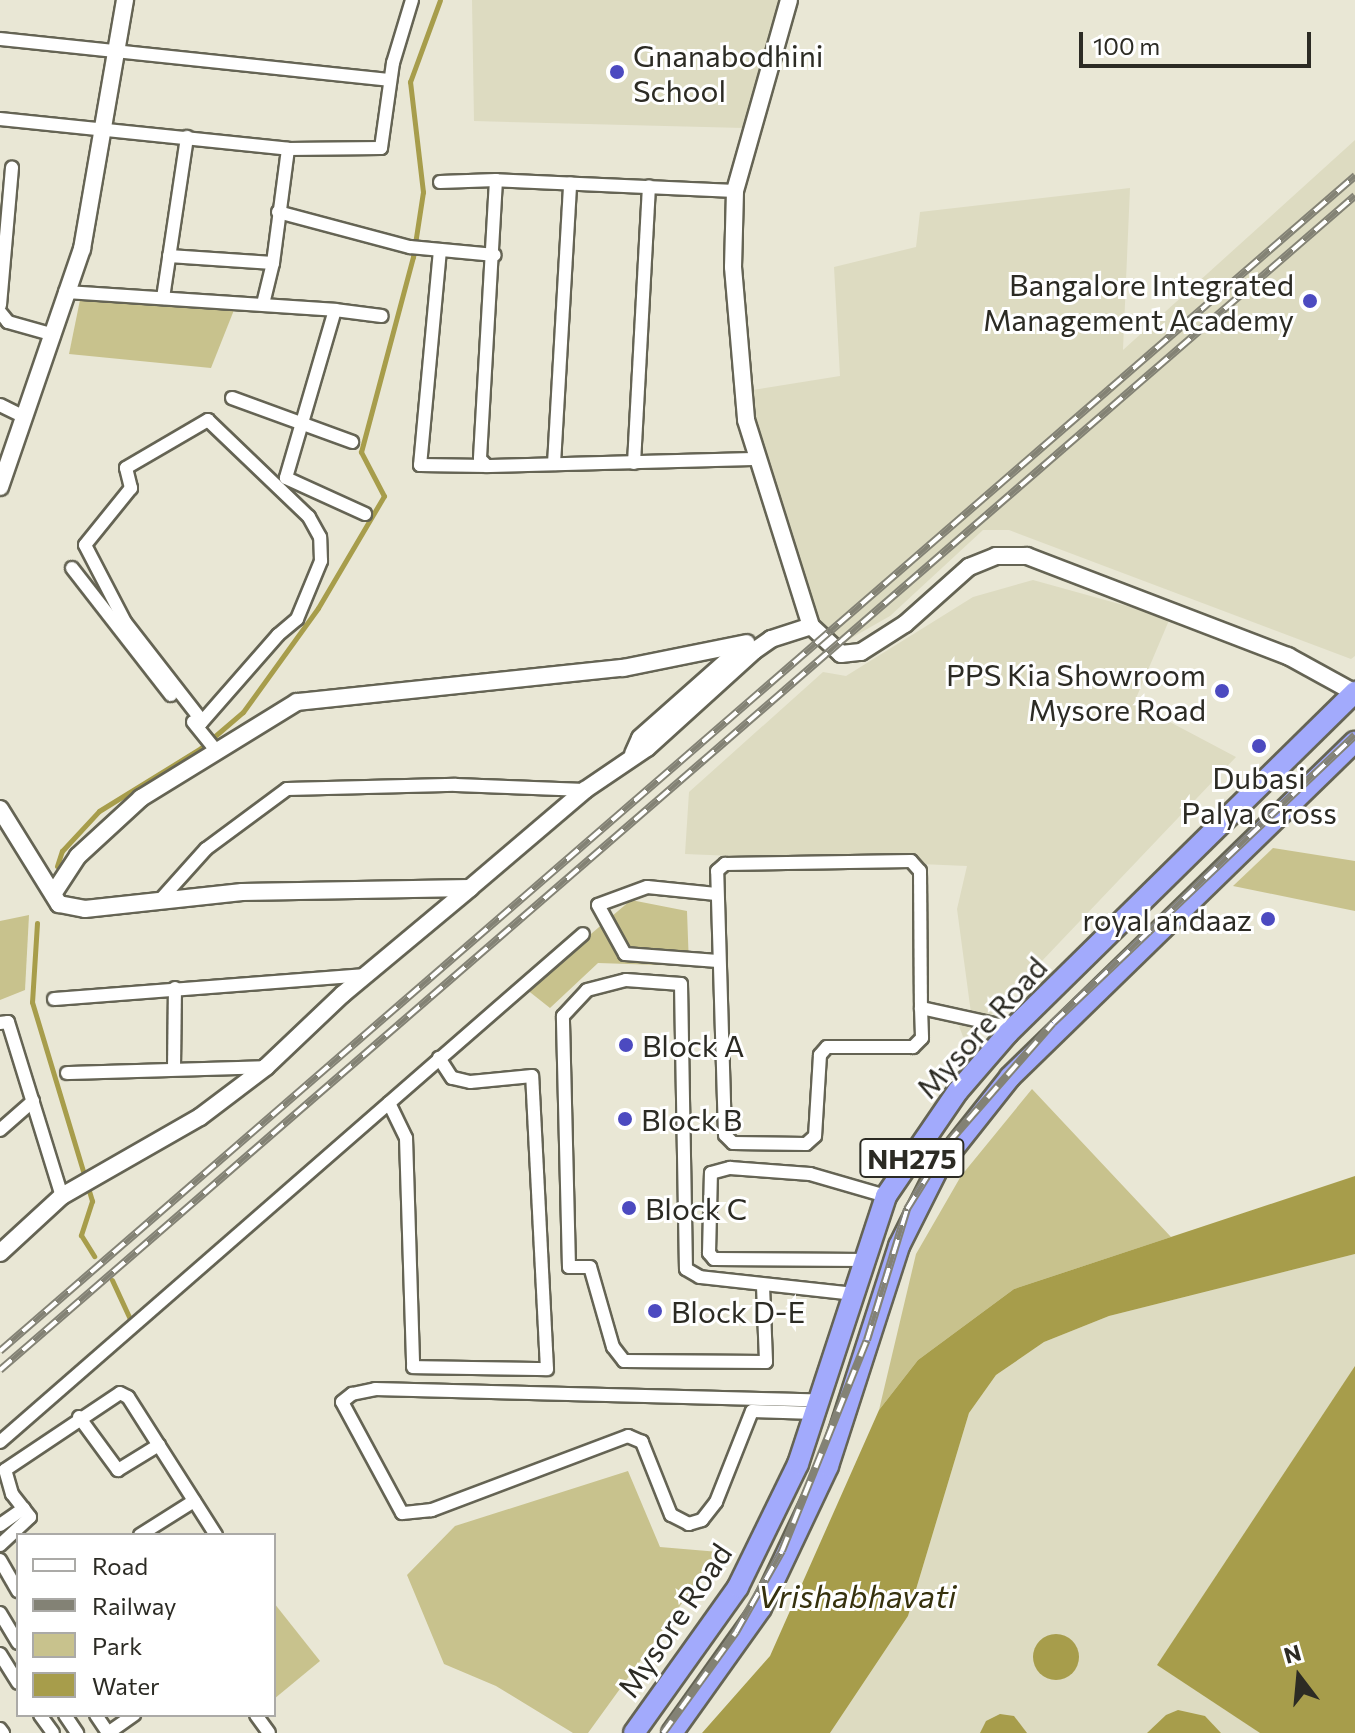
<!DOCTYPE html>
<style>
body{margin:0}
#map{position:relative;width:1355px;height:1733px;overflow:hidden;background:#e9e7d5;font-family:Commissioner,sans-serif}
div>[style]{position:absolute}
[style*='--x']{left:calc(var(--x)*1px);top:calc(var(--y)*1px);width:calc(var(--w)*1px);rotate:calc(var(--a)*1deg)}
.built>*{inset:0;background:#dddbc1}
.green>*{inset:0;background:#c8c28d}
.water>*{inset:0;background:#a79d4b}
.round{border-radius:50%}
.stream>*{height:5px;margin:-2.5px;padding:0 2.5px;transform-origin:2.5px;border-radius:2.5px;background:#a79d4b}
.roads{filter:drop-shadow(2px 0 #656454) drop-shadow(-2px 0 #656454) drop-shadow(0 2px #656454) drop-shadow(0 -2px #656454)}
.minor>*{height:12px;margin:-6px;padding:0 6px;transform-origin:6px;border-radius:6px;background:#fff}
.tertiary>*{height:16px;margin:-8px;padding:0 8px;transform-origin:8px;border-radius:8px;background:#fff}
.trunk>*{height:20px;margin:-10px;padding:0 10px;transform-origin:10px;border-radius:10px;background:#a2aafc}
.rail>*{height:8px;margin-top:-4px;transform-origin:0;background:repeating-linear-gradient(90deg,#fff 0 15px,#838275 0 30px);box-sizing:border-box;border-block:2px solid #838275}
.dots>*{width:22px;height:22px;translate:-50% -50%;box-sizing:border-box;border:4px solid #fff;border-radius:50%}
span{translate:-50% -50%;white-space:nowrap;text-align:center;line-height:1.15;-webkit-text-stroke:6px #fff;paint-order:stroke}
.shield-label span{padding:2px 6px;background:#fff;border:2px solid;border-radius:6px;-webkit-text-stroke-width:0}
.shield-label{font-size:28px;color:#2c2b24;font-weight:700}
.poi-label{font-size:30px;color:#2c2b24}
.left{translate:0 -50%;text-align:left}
.right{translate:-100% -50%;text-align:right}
.street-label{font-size:30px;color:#2c2b24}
.water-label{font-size:32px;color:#36310d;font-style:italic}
.legend{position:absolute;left:16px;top:1533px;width:260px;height:184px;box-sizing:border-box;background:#fff;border:2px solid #abaaa7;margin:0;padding:10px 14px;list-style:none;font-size:24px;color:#2c2b24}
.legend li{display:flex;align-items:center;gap:16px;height:40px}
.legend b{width:40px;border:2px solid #abaaa7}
.north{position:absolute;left:1259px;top:1637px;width:80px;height:80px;-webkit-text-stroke:6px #fff;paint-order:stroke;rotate:344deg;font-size:22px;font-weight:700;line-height:32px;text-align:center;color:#2c2b24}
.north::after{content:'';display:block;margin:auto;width:28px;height:36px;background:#2c2b24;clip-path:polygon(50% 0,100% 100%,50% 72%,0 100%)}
.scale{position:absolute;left:1079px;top:32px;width:232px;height:36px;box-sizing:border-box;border:4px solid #2c2b24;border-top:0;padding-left:10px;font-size:24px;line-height:28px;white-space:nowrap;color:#2c2b24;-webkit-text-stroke:6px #fff;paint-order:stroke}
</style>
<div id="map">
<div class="built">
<div style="clip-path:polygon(472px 0,779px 0,744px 128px,474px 121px)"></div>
<div style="clip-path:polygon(1355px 140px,1355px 656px,1351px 659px,1009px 530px,983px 530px,890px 616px,846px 641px,813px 624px,746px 391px,840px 376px,834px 267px,916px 247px,920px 212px,1130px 188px,1123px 350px)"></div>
<div style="clip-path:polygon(1033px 580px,1170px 618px,1134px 703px,1236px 757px,965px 1042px,959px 1026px,971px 1013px,957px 909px,967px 866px,685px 854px,689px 792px,823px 672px,846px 676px,973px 597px)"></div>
<div style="clip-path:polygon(1355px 1254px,1355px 1733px,830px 1733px,908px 1616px,969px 1413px,996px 1375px,1044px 1342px,1109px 1316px)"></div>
</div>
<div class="green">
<div style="clip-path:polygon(80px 300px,234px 310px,211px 368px,69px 354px)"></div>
<div style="clip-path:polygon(1273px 848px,1355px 861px,1355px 911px,1233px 886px)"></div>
<div style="clip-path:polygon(631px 900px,687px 911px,689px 966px,598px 963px,550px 1008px,526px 989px)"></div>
<div style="clip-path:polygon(29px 915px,25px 990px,0 1000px,0 921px)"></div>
<div style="clip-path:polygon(1032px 1089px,1171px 1237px,1014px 1289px,918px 1360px,879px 1410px,916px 1254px,961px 1176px)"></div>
<div style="clip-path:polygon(628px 1471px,660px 1547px,719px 1552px,588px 1733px,573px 1733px,496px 1686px,444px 1664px,407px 1575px,455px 1526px)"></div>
<div style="clip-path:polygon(274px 1603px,320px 1661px,274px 1699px)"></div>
</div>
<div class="water">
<div style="clip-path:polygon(1355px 1176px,1355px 1254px,1109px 1316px,1044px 1342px,996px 1375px,969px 1413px,908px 1616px,830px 1733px,702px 1733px,770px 1656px,879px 1410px,918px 1360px,1014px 1289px)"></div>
<div style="clip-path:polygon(1355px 1366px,1355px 1733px,1260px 1733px,1157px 1665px)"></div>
<div class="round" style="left:1033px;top:1634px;width:46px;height:46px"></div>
<div style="clip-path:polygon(1178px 1710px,1205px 1716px,1221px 1733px,1147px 1733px,1166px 1715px)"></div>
<div style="clip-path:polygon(1000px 1714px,1014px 1716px,1027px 1733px,980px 1733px,986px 1721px)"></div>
</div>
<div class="stream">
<div style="--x:57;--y:866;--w:16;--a:-72"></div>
<div style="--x:62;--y:851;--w:54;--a:-47.2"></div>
<div style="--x:99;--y:811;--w:120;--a:-31.7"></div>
<div style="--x:201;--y:748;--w:55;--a:-40.6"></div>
<div style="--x:243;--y:712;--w:128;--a:-54.2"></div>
<div style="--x:318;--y:608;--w:130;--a:-59.5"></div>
<div style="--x:384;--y:496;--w:50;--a:-117.6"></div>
<div style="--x:361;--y:452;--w:202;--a:-75.1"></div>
<div style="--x:413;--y:257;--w:66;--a:-81.3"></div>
<div style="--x:423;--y:192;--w:111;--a:-96.7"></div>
<div style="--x:410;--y:82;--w:87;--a:-69.9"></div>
<div style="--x:37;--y:923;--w:79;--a:93.6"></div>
<div style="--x:32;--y:1002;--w:208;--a:73.2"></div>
<div style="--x:92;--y:1201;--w:36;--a:108"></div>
<div style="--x:81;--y:1235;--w:25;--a:58"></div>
<div style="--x:112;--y:1280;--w:43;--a:65.2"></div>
</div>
<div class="roads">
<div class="minor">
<div style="--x:0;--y:39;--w:392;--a:6"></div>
<div style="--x:0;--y:119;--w:290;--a:5.9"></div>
<div style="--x:288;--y:149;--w:93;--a:-0.6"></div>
<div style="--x:381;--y:148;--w:86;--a:-82"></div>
<div style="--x:393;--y:63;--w:66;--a:-73.2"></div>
<div style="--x:440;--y:182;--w:56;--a:-2"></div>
<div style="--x:735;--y:191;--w:239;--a:-177.4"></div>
<div style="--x:496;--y:180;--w:279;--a:93.3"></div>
<div style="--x:480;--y:459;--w:10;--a:45"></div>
<div style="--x:487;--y:466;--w:269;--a:-1.5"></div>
<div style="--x:278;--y:212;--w:137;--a:14.9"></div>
<div style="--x:410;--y:247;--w:85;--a:5.4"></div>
<div style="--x:440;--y:250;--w:216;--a:95.3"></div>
<div style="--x:420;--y:465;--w:67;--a:0.9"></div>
<div style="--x:169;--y:256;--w:104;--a:3.9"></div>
<div style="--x:273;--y:263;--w:115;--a:-82.5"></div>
<div style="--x:65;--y:292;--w:271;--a:3.8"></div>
<div style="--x:335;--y:310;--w:175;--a:106.3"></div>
<div style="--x:286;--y:478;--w:87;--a:24.5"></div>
<div style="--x:163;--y:298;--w:163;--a:-81.5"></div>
<div style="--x:263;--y:304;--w:42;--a:-76.3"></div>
<div style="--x:0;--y:305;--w:138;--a:-85"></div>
<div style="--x:335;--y:310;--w:47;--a:7.3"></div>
<div style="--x:0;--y:312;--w:13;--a:51"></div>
<div style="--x:8;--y:322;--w:48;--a:15.8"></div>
<div style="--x:232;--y:398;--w:128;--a:20.1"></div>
<div style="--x:0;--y:405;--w:28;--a:26"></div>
<div style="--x:634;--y:463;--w:277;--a:-86.9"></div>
<div style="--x:554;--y:464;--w:281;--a:-86.7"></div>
<div style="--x:72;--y:568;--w:161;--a:52.1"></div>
<div style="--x:193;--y:722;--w:36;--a:51"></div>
<div style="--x:197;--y:726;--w:5;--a:-37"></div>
<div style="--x:201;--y:723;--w:117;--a:-48.8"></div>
<div style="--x:278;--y:635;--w:25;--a:-40"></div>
<div style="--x:297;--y:619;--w:63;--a:-67.5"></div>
<div style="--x:321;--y:561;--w:24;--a:-92"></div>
<div style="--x:320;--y:537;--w:23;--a:-119"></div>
<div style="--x:309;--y:517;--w:140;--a:-136.2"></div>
<div style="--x:208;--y:420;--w:95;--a:149.7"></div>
<div style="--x:126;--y:468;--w:21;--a:76"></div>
<div style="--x:131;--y:488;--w:73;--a:128.9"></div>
<div style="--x:85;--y:545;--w:87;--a:62.5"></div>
<div style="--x:125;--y:622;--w:125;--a:52.1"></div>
<div style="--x:716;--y:894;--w:69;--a:-174.2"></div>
<div style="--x:647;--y:887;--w:52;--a:159.8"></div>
<div style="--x:598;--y:905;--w:56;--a:61.1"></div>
<div style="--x:625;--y:954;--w:93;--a:4.3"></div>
<div style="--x:162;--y:898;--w:66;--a:-48.1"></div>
<div style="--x:206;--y:849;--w:101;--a:-36.5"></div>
<div style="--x:287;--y:789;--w:169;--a:-1.4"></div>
<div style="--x:456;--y:785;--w:129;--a:2.2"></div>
<div style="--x:54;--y:999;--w:313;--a:-4.4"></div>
<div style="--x:921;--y:1008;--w:30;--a:88"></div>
<div style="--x:922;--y:1038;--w:13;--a:135"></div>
<div style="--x:913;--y:1047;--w:86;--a:180"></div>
<div style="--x:827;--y:1047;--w:11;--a:131"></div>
<div style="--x:820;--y:1055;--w:81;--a:93.5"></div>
<div style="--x:815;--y:1136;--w:12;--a:138"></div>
<div style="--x:806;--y:1144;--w:73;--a:-179.2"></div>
<div style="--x:733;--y:1143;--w:11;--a:-135"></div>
<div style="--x:725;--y:1135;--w:264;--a:-91.7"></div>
<div style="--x:717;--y:871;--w:11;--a:-41"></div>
<div style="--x:725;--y:864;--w:186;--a:-0.9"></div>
<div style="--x:911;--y:861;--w:13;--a:48"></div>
<div style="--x:920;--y:871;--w:137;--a:89.6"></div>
<div style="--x:921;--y:1008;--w:94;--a:12.3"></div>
<div style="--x:0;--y:1023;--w:8;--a:-7"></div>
<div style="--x:8;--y:1022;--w:182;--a:72.8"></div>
<div style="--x:174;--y:1068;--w:80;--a:-89.3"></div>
<div style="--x:67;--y:1073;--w:199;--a:-1.7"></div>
<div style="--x:389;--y:1103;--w:39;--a:64"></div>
<div style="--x:406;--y:1138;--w:229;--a:88.2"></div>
<div style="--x:413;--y:1367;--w:134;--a:0.9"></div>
<div style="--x:547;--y:1369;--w:293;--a:-92.9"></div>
<div style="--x:532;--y:1076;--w:62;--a:174.5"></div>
<div style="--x:470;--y:1082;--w:18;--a:-167"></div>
<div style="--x:452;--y:1078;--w:24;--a:-123"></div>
<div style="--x:0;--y:1130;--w:44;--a:-41.3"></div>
<div style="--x:864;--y:1260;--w:150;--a:-179.6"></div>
<div style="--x:714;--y:1259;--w:8;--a:-130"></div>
<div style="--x:709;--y:1253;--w:80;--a:-88.6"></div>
<div style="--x:711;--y:1173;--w:20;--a:-15"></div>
<div style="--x:730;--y:1168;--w:80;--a:4.3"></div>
<div style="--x:810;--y:1174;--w:79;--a:16.1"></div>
<div style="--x:763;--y:1286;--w:76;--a:87.7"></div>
<div style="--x:766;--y:1362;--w:142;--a:-179.6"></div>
<div style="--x:624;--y:1361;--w:18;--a:-128"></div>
<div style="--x:613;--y:1347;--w:83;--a:-106"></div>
<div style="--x:590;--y:1267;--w:21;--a:180"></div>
<div style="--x:569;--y:1267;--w:251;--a:-91.4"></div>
<div style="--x:563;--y:1016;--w:35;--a:-47"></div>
<div style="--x:587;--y:990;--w:40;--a:-14.4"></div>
<div style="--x:626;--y:980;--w:55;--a:4.2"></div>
<div style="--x:681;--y:984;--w:285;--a:89"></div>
<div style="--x:686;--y:1269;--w:16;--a:30"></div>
<div style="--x:700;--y:1277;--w:154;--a:6.3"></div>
<div style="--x:815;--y:1413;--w:63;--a:-178.2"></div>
<div style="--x:752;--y:1411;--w:98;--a:111.6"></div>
<div style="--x:716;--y:1502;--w:23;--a:128"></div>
<div style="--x:702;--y:1520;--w:14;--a:163"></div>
<div style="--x:689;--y:1524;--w:20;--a:-153"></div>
<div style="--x:671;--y:1515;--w:79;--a:-111.7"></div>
<div style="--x:642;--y:1442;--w:15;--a:-157"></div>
<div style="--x:628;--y:1436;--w:210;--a:159.3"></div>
<div style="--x:432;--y:1510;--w:30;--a:174"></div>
<div style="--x:402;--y:1513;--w:126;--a:-118.4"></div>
<div style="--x:342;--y:1402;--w:13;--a:-39"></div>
<div style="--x:352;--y:1394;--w:24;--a:-12"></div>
<div style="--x:375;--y:1389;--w:444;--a:1.5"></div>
<div style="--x:79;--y:1417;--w:66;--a:53.7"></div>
<div style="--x:118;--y:1470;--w:48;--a:-31.4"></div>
<div style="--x:0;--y:1442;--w:773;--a:-41.07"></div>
<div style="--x:0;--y:1525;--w:29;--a:-35"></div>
<div style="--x:140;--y:1535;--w:64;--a:-32.2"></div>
<div style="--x:0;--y:1545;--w:41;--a:-43"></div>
<div style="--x:30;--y:1517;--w:29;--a:-128"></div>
<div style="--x:12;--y:1494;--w:25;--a:-106"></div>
<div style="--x:5;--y:1470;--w:138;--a:-33.8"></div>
<div style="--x:120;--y:1393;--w:9;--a:27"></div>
<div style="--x:128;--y:1397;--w:164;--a:57.5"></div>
<div style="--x:0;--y:1560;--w:36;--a:60"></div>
<div style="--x:0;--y:1613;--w:35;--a:59"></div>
<div style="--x:0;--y:1654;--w:34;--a:58"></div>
<div style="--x:40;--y:1715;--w:22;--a:54"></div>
<div style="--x:65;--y:1715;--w:22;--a:56"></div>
<div style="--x:96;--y:1715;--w:22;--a:56"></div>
<div style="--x:256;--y:1715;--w:22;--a:54"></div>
<div style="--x:0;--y:1729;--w:5;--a:53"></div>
<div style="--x:108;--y:1733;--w:32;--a:-35"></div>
</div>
<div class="tertiary">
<div style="--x:789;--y:0;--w:198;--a:105.8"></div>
<div style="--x:735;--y:191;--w:76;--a:91.5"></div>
<div style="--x:733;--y:267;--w:154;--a:85.1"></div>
<div style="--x:746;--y:420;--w:216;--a:72.5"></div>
<div style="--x:811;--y:626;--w:41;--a:43"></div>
<div style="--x:841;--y:654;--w:20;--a:-6"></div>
<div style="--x:861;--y:652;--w:52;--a:-32.5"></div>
<div style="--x:905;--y:624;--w:86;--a:-41.7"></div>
<div style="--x:969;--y:567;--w:29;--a:-22"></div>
<div style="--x:996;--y:556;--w:31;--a:0"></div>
<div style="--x:1027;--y:556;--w:280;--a:21"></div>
<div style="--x:1288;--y:656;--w:77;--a:28.9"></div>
<div style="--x:0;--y:487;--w:252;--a:-71"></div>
<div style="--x:82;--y:249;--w:253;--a:-80.2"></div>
<div style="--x:633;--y:754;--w:17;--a:-66"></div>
<div style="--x:640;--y:738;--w:127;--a:-41.5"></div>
<div style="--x:0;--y:809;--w:112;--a:58.2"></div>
<div style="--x:59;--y:904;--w:26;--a:11"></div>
<div style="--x:85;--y:909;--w:158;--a:-6.2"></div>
<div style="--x:242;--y:892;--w:228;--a:-1"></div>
<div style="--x:470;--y:888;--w:151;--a:-40.4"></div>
<div style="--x:585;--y:790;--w:75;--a:-34.1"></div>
<div style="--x:647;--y:748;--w:144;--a:-42.2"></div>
<div style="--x:754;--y:651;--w:21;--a:-35"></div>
<div style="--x:771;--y:639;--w:42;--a:-18"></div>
<div style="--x:53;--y:894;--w:45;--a:-56.7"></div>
<div style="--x:78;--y:856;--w:86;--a:-42.6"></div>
<div style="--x:141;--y:798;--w:183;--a:-31.6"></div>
<div style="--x:297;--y:702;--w:328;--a:-6"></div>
<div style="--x:623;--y:668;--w:126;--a:-11.4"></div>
<div style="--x:0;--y:1253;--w:84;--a:-42.6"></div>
<div style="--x:62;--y:1196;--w:159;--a:-29.8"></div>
<div style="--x:200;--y:1117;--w:83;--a:-37.1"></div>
<div style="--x:266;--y:1067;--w:106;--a:-43.5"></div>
<div style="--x:343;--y:994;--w:165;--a:-39.8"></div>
</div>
<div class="trunk">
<div style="--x:634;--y:1733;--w:179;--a:-54.5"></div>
<div style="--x:738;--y:1587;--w:137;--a:-64"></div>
<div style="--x:798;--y:1464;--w:282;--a:-71.8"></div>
<div style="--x:886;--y:1196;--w:127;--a:-55.6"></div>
<div style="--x:958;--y:1091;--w:77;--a:-49.2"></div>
<div style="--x:1008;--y:1033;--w:487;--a:-44.5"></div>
<div style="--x:672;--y:1733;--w:153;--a:-54.5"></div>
<div style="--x:761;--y:1608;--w:157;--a:-64.7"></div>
<div style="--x:828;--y:1466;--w:231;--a:-72.1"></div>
<div style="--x:899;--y:1246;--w:87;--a:-63.4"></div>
<div style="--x:938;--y:1168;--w:116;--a:-51.6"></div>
<div style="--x:1010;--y:1077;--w:481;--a:-44.2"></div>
</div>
</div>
<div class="rail">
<div style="--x:0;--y:1351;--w:1794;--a:-40.93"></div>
<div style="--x:0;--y:1370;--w:1793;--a:-40.91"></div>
<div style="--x:663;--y:1733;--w:125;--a:-54.1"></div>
<div style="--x:736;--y:1632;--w:93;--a:-60.4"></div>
<div style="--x:782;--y:1551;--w:227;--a:-68.1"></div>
<div style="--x:867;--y:1340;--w:137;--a:-73"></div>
<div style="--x:907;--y:1209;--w:78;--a:-58.2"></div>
<div style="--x:948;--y:1143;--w:159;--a:-48.8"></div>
<div style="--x:1053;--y:1023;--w:417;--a:-43.6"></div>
</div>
<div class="dots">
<div style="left:617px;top:72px;background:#4c4ac0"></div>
<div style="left:1310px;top:301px;background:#4c4ac0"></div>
<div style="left:1222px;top:691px;background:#4c4ac0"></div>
<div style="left:1259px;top:746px;background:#4c4ac0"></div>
<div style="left:1268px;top:919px;background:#4c4ac0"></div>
<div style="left:626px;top:1045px;background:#4c4ac0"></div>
<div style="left:625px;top:1119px;background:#4c4ac0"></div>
<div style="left:629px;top:1208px;background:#4c4ac0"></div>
<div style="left:655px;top:1311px;background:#4c4ac0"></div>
</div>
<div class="shield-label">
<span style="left:912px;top:1158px">NH275</span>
</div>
<div class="poi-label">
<span class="left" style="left:633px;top:72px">Gnanabodhini<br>School</span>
<span class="right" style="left:1294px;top:301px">Bangalore Integrated<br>Management Academy</span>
<span class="right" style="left:1206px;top:691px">PPS Kia Showroom<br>Mysore Road</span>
<span style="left:1259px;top:794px">Dubasi<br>Palya Cross</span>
<span class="right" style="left:1252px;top:919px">royal andaaz</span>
<span class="left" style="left:642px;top:1045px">Block A</span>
<span class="left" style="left:641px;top:1119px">Block B</span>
<span class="left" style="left:645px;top:1208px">Block C</span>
<span class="left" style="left:671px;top:1311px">Block D-E</span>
</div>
<div class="street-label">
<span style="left:981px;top:1027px;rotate:-48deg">Mysore Road</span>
<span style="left:674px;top:1620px;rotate:-56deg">Mysore Road</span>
</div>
<div class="water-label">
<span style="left:857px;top:1595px">Vrishabhavati</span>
</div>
<ul class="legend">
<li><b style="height:10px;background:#fff"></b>Road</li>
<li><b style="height:10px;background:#838275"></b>Railway</li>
<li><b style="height:22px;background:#c8c28d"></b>Park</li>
<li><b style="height:22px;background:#a79d4b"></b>Water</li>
</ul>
<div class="north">N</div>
<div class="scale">100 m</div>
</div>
